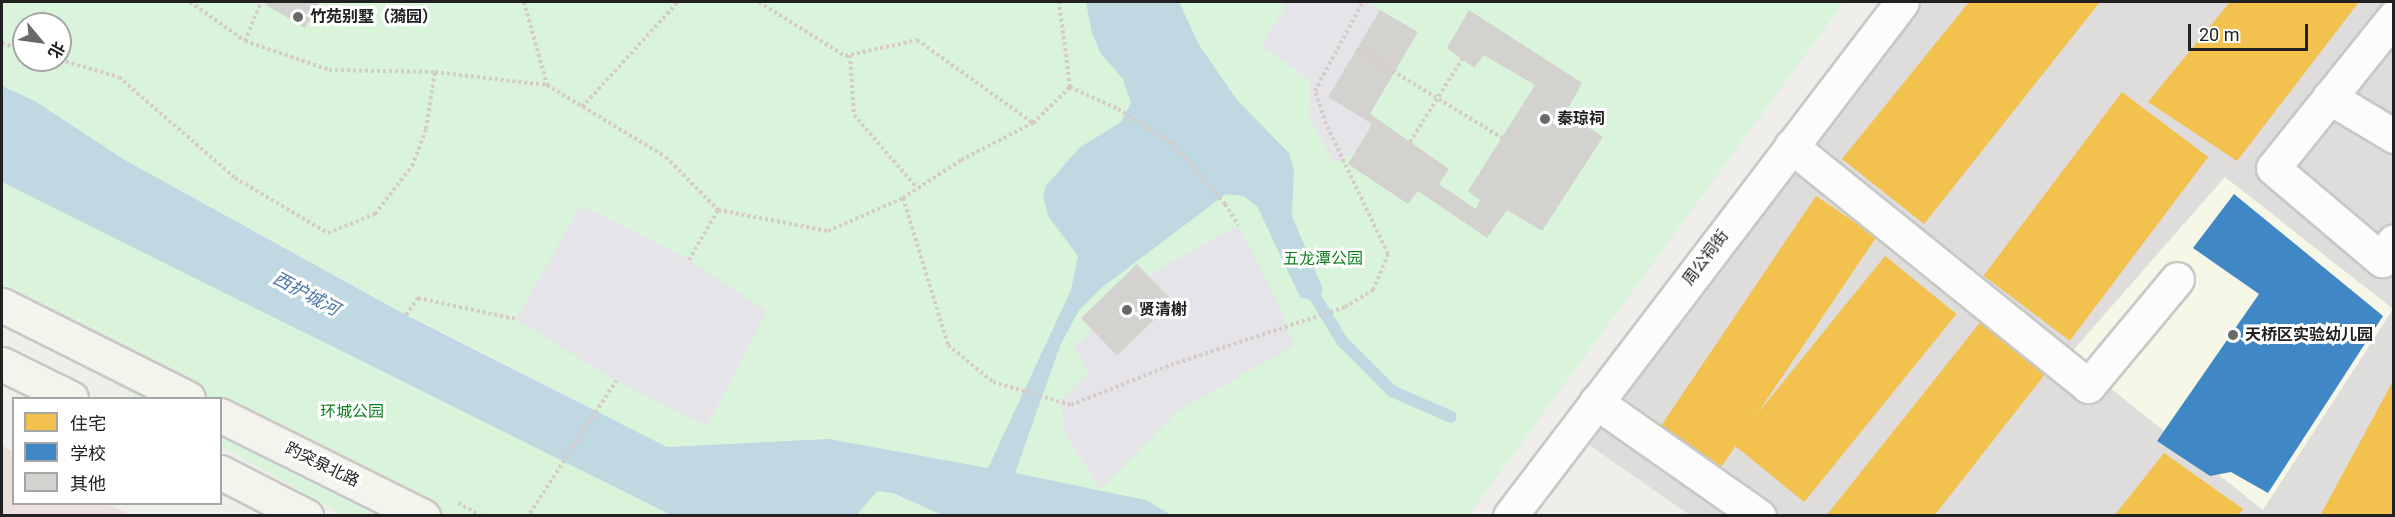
<!DOCTYPE html>
<meta charset="utf-8">
<style>
body{margin:0}
#map{position:relative;width:2395px;height:517px;overflow:hidden;background:#efeeea;font-family:Roboto,"Noto Sans SC",sans-serif}
div>[style]{position:absolute}
[style*='--x']{left:calc(var(--x)*1px);top:calc(var(--y)*1px);width:calc(var(--w)*1px);rotate:calc(var(--a)*1deg)}
.residential>*{inset:0;background:#dedddb}
.commercial>*{inset:0;background:#ece0dc}
.education>*{inset:0;background:#f7f7e7}
.park>*{inset:0;background:#daf4db}
.plaza>*{inset:0;background:#e5e4e8}
.water>*{inset:0;background:#bfd8e1}
.homes>*{inset:0;background:#f2c14e;transform-origin:0 0}
.schools>*{inset:0;background:#3f88c5}
.stream>*{height:12px;margin:-6px;padding:0 6px;transform-origin:6px;border-radius:6px;background:#bfd8e1}
.building>*{inset:0;background:#d4d2cf;transform-origin:0 0}
.path>*{height:4px;margin-top:-2px;transform-origin:0;background:repeating-linear-gradient(90deg,#d7cbc8 0 3px,transparent 0 6px)}
.roads{filter:drop-shadow(2px 0 #c8c8c6) drop-shadow(-2px 0 #c8c8c6) drop-shadow(0 2px #c8c8c6) drop-shadow(0 -2px #c8c8c6)}
.minor>*{height:33px;margin:-16.5px;padding:0 16.5px;transform-origin:16.5px;border-radius:16.5px;background:#fdfcfc}
.tertiary>*{height:33px;margin:-16.5px;padding:0 16.5px;transform-origin:16.5px;border-radius:16.5px;background:#fdfcfc}
.secondary>*{height:33px;margin:-16.5px;padding:0 16.5px;transform-origin:16.5px;border-radius:16.5px;background:#f3f4ec}
.dots>*{width:16px;height:16px;translate:-50% -50%;box-sizing:border-box;border:3px solid #fff;border-radius:50%}
span{translate:-50% -50%;white-space:nowrap;text-align:center;line-height:1.15;-webkit-text-stroke:6px #fff;paint-order:stroke}
.poi-label{font-size:16px;color:#212121;font-weight:700}
.left{translate:0 -50%;text-align:left}
.street-label{font-size:16px;color:#212121}
.park-label{font-size:16px;color:#0f7f1e}
.water-label{font-size:18px;color:#4c75a7;font-style:italic}
.frame{position:absolute;inset:0;border:3px solid #212121;pointer-events:none}
.legend{position:absolute;left:12px;top:397px;width:210px;height:108px;box-sizing:border-box;background:#fff;border:2px solid #a6a6a6;margin:0;padding:8px 10px;list-style:none;font-size:18px;color:#212121}
.legend li{display:flex;align-items:center;gap:12px;height:30px}
.legend b{width:30px;border:2px solid #a6a6a6}
.north{position:absolute;left:12px;top:12px;width:60px;height:60px;box-sizing:border-box;background:#fff;border:2px solid #a6a6a6;border-radius:50%;rotate:119deg;font-size:16px;font-weight:700;line-height:24px;text-align:center;color:#212121}
.north::after{content:'';display:block;margin:auto;width:21px;height:27px;background:#696967;clip-path:polygon(50% 0,100% 100%,50% 72%,0 100%)}
.scale{position:absolute;left:2188px;top:24px;width:120px;height:27px;box-sizing:border-box;border:3px solid #212121;border-top:0;padding-left:8px;font-size:18px;line-height:21px;white-space:nowrap;color:#212121;-webkit-text-stroke:4px #fff;paint-order:stroke}
</style>
<div id="map">
<div class="residential">
<div style="clip-path:polygon(1884px 2px,2393px 2px,2393px 515px,1690px 515px,1589px 445px)"></div>
</div>
<div class="commercial">
<div style="clip-path:polygon(2px 445px,13px 452px,14px 504px,108px 504px,130px 515px,2px 515px)"></div>
</div>
<div class="education">
<div style="clip-path:polygon(2225px 177px,2393px 309px,2263px 510px,2069px 355px)"></div>
</div>
<div class="park">
<div style="clip-path:polygon(evenodd,2px 2px,1844px 2px,1469px 515px,1171px 515px,1146px 500px,829px 439px,667px 447px,407px 314px,727px 515px,342px 515px,221px 446px,220px 398px,139px 398px,2px 319px,2px 135px,406px 314px,123px 159px,2px 104px,2px 2px,24px 24px,60px 24px,60px 60px,24px 60px,24px 24px)"></div>
<div style="clip-path:polygon(877px 491px,892px 493px,942px 515px,857px 516px)"></div>
</div>
<div class="plaza">
<div style="clip-path:polygon(1287px 2px,1366px 2px,1380px 10px,1329px 97px,1372px 124px,1353px 154px,1334px 163px,1309px 118px,1310px 80px,1262px 47px)"></div>
<div style="clip-path:polygon(581px 205px,689px 260px,767px 311px,707px 426px,616px 381px,516px 319px)"></div>
<div style="clip-path:polygon(1238px 225px,1280px 307px,1294px 346px,1179px 410px,1101px 489px,1065px 435px,1060px 401px,1089px 372px,1074px 347px,1093px 330px,1117px 355px,1173px 301px,1148px 276px)"></div>
</div>
<div class="water">
<div style="clip-path:polygon(1086px 2px,1179px 2px,1199px 45px,1238px 101px,1289px 153px,1294px 169px,1292px 216px,1323px 289px,1317px 302px,1300px 297px,1257px 206px,1243px 196px,1226px 194px,1100px 289px,1079px 310px,1060px 346px,1015px 473px,1146px 500px,1171px 515px,942px 515px,893px 493px,877px 491px,857px 515px,671px 515px,2px 182px,2px 86px,35px 101px,123px 159px,406px 315px,667px 447px,829px 439px,988px 468px,1071px 290px,1078px 256px,1048px 216px,1043px 196px,1046px 186px,1079px 148px,1121px 122px,1131px 103px,1123px 79px,1101px 54px,1092px 33px)"></div>
</div>
<div class="homes">
<div style="clip-path:polygon(1969px 2px,2100px 2px,1924px 224px,1842px 159px)"></div>
<div style="clip-path:polygon(2230px 2px,2359px 2px,2237px 161px,2148px 102px)"></div>
<div style="left:2122px;top:92px;width:108px;height:230px;rotate:37deg"></div>
<div style="left:1816px;top:196px;width:73px;height:277px;rotate:34deg"></div>
<div style="left:1885px;top:256px;width:92px;height:242px;rotate:39deg"></div>
<div style="clip-path:polygon(1982px 320px,2049px 369px,1934px 516px,1826px 516px)"></div>
<div style="clip-path:polygon(2394px 379px,2394px 516px,2320px 516px)"></div>
<div style="clip-path:polygon(2164px 453px,2243px 509px,2238px 516px,2114px 516px)"></div>
</div>
<div class="schools">
<div style="clip-path:polygon(2234px 194px,2383px 316px,2268px 493px,2231px 472px,2210px 476px,2157px 441px,2259px 294px,2193px 248px)"></div>
</div>
<div class="stream">
<div style="--x:1311;--y:290;--w:60;--a:58.7"></div>
<div style="--x:1342;--y:341;--w:71;--a:45"></div>
<div style="--x:1392;--y:391;--w:64;--a:23.8"></div>
</div>
<div class="building">
<div style="clip-path:polygon(268px 2px,320px 2px,305px 28px,266px 5px)"></div>
<div style="clip-path:polygon(1380px 10px,1418px 32px,1370px 114px,1449px 169px,1439px 184px,1476px 209px,1480px 200px,1468px 191px,1535px 85px,1484px 55px,1474px 68px,1447px 48px,1469px 10px,1582px 83px,1566px 112px,1603px 137px,1542px 231px,1507px 210px,1487px 238px,1418px 191px,1408px 204px,1348px 164px,1372px 124px,1328px 97px)"></div>
<div style="left:1137px;top:264px;width:52px;height:78px;rotate:46deg"></div>
</div>
<div class="path">
<div style="--x:190;--y:2;--w:67;--a:35.3"></div>
<div style="--x:245;--y:41;--w:89;--a:19"></div>
<div style="--x:329;--y:70;--w:106;--a:1.1"></div>
<div style="--x:435;--y:72;--w:113;--a:6.6"></div>
<div style="--x:524;--y:2;--w:86;--a:74.5"></div>
<div style="--x:547;--y:85;--w:139;--a:31.2"></div>
<div style="--x:666;--y:157;--w:74;--a:45.5"></div>
<div style="--x:718;--y:210;--w:112;--a:10.8"></div>
<div style="--x:828;--y:231;--w:82;--a:-23.7"></div>
<div style="--x:903;--y:198;--w:69;--a:-33.2"></div>
<div style="--x:961;--y:160;--w:81;--a:-27.2"></div>
<div style="--x:1033;--y:123;--w:52;--a:-44.2"></div>
<div style="--x:1070;--y:87;--w:86;--a:-97.4"></div>
<div style="--x:759;--y:2;--w:102;--a:32.1"></div>
<div style="--x:845;--y:56;--w:74;--a:-12.5"></div>
<div style="--x:917;--y:40;--w:143;--a:35.6"></div>
<div style="--x:245;--y:41;--w:42;--a:-67.7"></div>
<div style="--x:2;--y:43;--w:23;--a:18"></div>
<div style="--x:1357;--y:49;--w:170;--a:31.5"></div>
<div style="--x:850;--y:55;--w:60;--a:86.2"></div>
<div style="--x:854;--y:115;--w:96;--a:49.2"></div>
<div style="--x:60;--y:60;--w:61;--a:16.1"></div>
<div style="--x:119;--y:77;--w:154;--a:41"></div>
<div style="--x:235;--y:178;--w:108;--a:30.6"></div>
<div style="--x:328;--y:233;--w:51;--a:-22"></div>
<div style="--x:375;--y:214;--w:61;--a:-52.4"></div>
<div style="--x:412;--y:166;--w:40;--a:-69"></div>
<div style="--x:426;--y:129;--w:58;--a:-81"></div>
<div style="--x:1070;--y:87;--w:53;--a:24.6"></div>
<div style="--x:1118;--y:109;--w:64;--a:32.2"></div>
<div style="--x:1172;--y:143;--w:81;--a:49"></div>
<div style="--x:1225;--y:204;--w:25;--a:58"></div>
<div style="--x:582;--y:107;--w:142;--a:-47.6"></div>
<div style="--x:1410;--y:142;--w:98;--a:-57.9"></div>
<div style="--x:903;--y:198;--w:154;--a:73"></div>
<div style="--x:948;--y:345;--w:58;--a:39.4"></div>
<div style="--x:993;--y:382;--w:81;--a:16.4"></div>
<div style="--x:1071;--y:405;--w:108;--a:-21.8"></div>
<div style="--x:1171;--y:365;--w:183;--a:-18.4"></div>
<div style="--x:1345;--y:307;--w:33;--a:-31"></div>
<div style="--x:1373;--y:290;--w:39;--a:-67"></div>
<div style="--x:1388;--y:254;--w:144;--a:-115.5"></div>
<div style="--x:1326;--y:124;--w:35;--a:-108"></div>
<div style="--x:1315;--y:91;--w:101;--a:-61.7"></div>
<div style="--x:689;--y:260;--w:58;--a:-59.9"></div>
<div style="--x:406;--y:315;--w:21;--a:-55"></div>
<div style="--x:418;--y:298;--w:100;--a:12.1"></div>
<div style="--x:458;--y:503;--w:26;--a:29"></div>
<div style="--x:530;--y:513;--w:158;--a:-56.9"></div>
</div>
<div class="roads">
<div class="minor">
<div style="--x:2394;--y:17;--w:193;--a:128.7"></div>
<div style="--x:2273;--y:168;--w:143;--a:40.2"></div>
<div style="--x:2382;--y:260;--w:22;--a:-58"></div>
<div style="--x:2329;--y:97;--w:76;--a:31"></div>
<div style="--x:1791;--y:146;--w:382;--a:38.9"></div>
<div style="--x:2088;--y:386;--w:139;--a:-50.2"></div>
<div style="--x:1596;--y:402;--w:199;--a:35"></div>
</div>
<div class="tertiary">
<div style="--x:1510;--y:516;--w:646;--a:-52.67"></div>
</div>
<div class="secondary">
<div style="--x:2;--y:305;--w:208;--a:26.6"></div>
<div style="--x:2;--y:364;--w:77;--a:26.2"></div>
<div style="--x:220;--y:415;--w:227;--a:26.5"></div>
<div style="--x:220;--y:472;--w:97;--a:27.1"></div>
</div>
</div>
<div class="dots">
<div style="left:298px;top:17px;background:#696967"></div>
<div style="left:1545px;top:119px;background:#696967"></div>
<div style="left:1127px;top:310px;background:#696967"></div>
<div style="left:2233px;top:335px;background:#696967"></div>
</div>
<div class="poi-label">
<span class="left" style="left:310px;top:17px">竹苑别墅（漪园）</span>
<span class="left" style="left:1557px;top:119px">秦琼祠</span>
<span class="left" style="left:1139px;top:310px">贤清榭</span>
<span class="left" style="left:2245px;top:335px">天桥区实验幼儿园</span>
</div>
<div class="street-label">
<span style="left:1706px;top:258px;rotate:-53deg">周公祠街</span>
<span style="left:322px;top:465px;rotate:26deg">趵突泉北路</span>
</div>
<div class="park-label">
<span style="left:1323px;top:259px">五龙潭公园</span>
<span style="left:352px;top:412px">环城公园</span>
</div>
<div class="water-label">
<span style="left:306px;top:294px;rotate:28deg">西护城河</span>
</div>
<div class="frame"></div>
<ul class="legend">
<li><b style="height:16px;background:#f2c14e"></b>住宅</li>
<li><b style="height:16px;background:#3f88c5"></b>学校</li>
<li><b style="height:16px;background:#d4d2cf"></b>其他</li>
</ul>
<div class="north">北</div>
<div class="scale">20 m</div>
</div>
